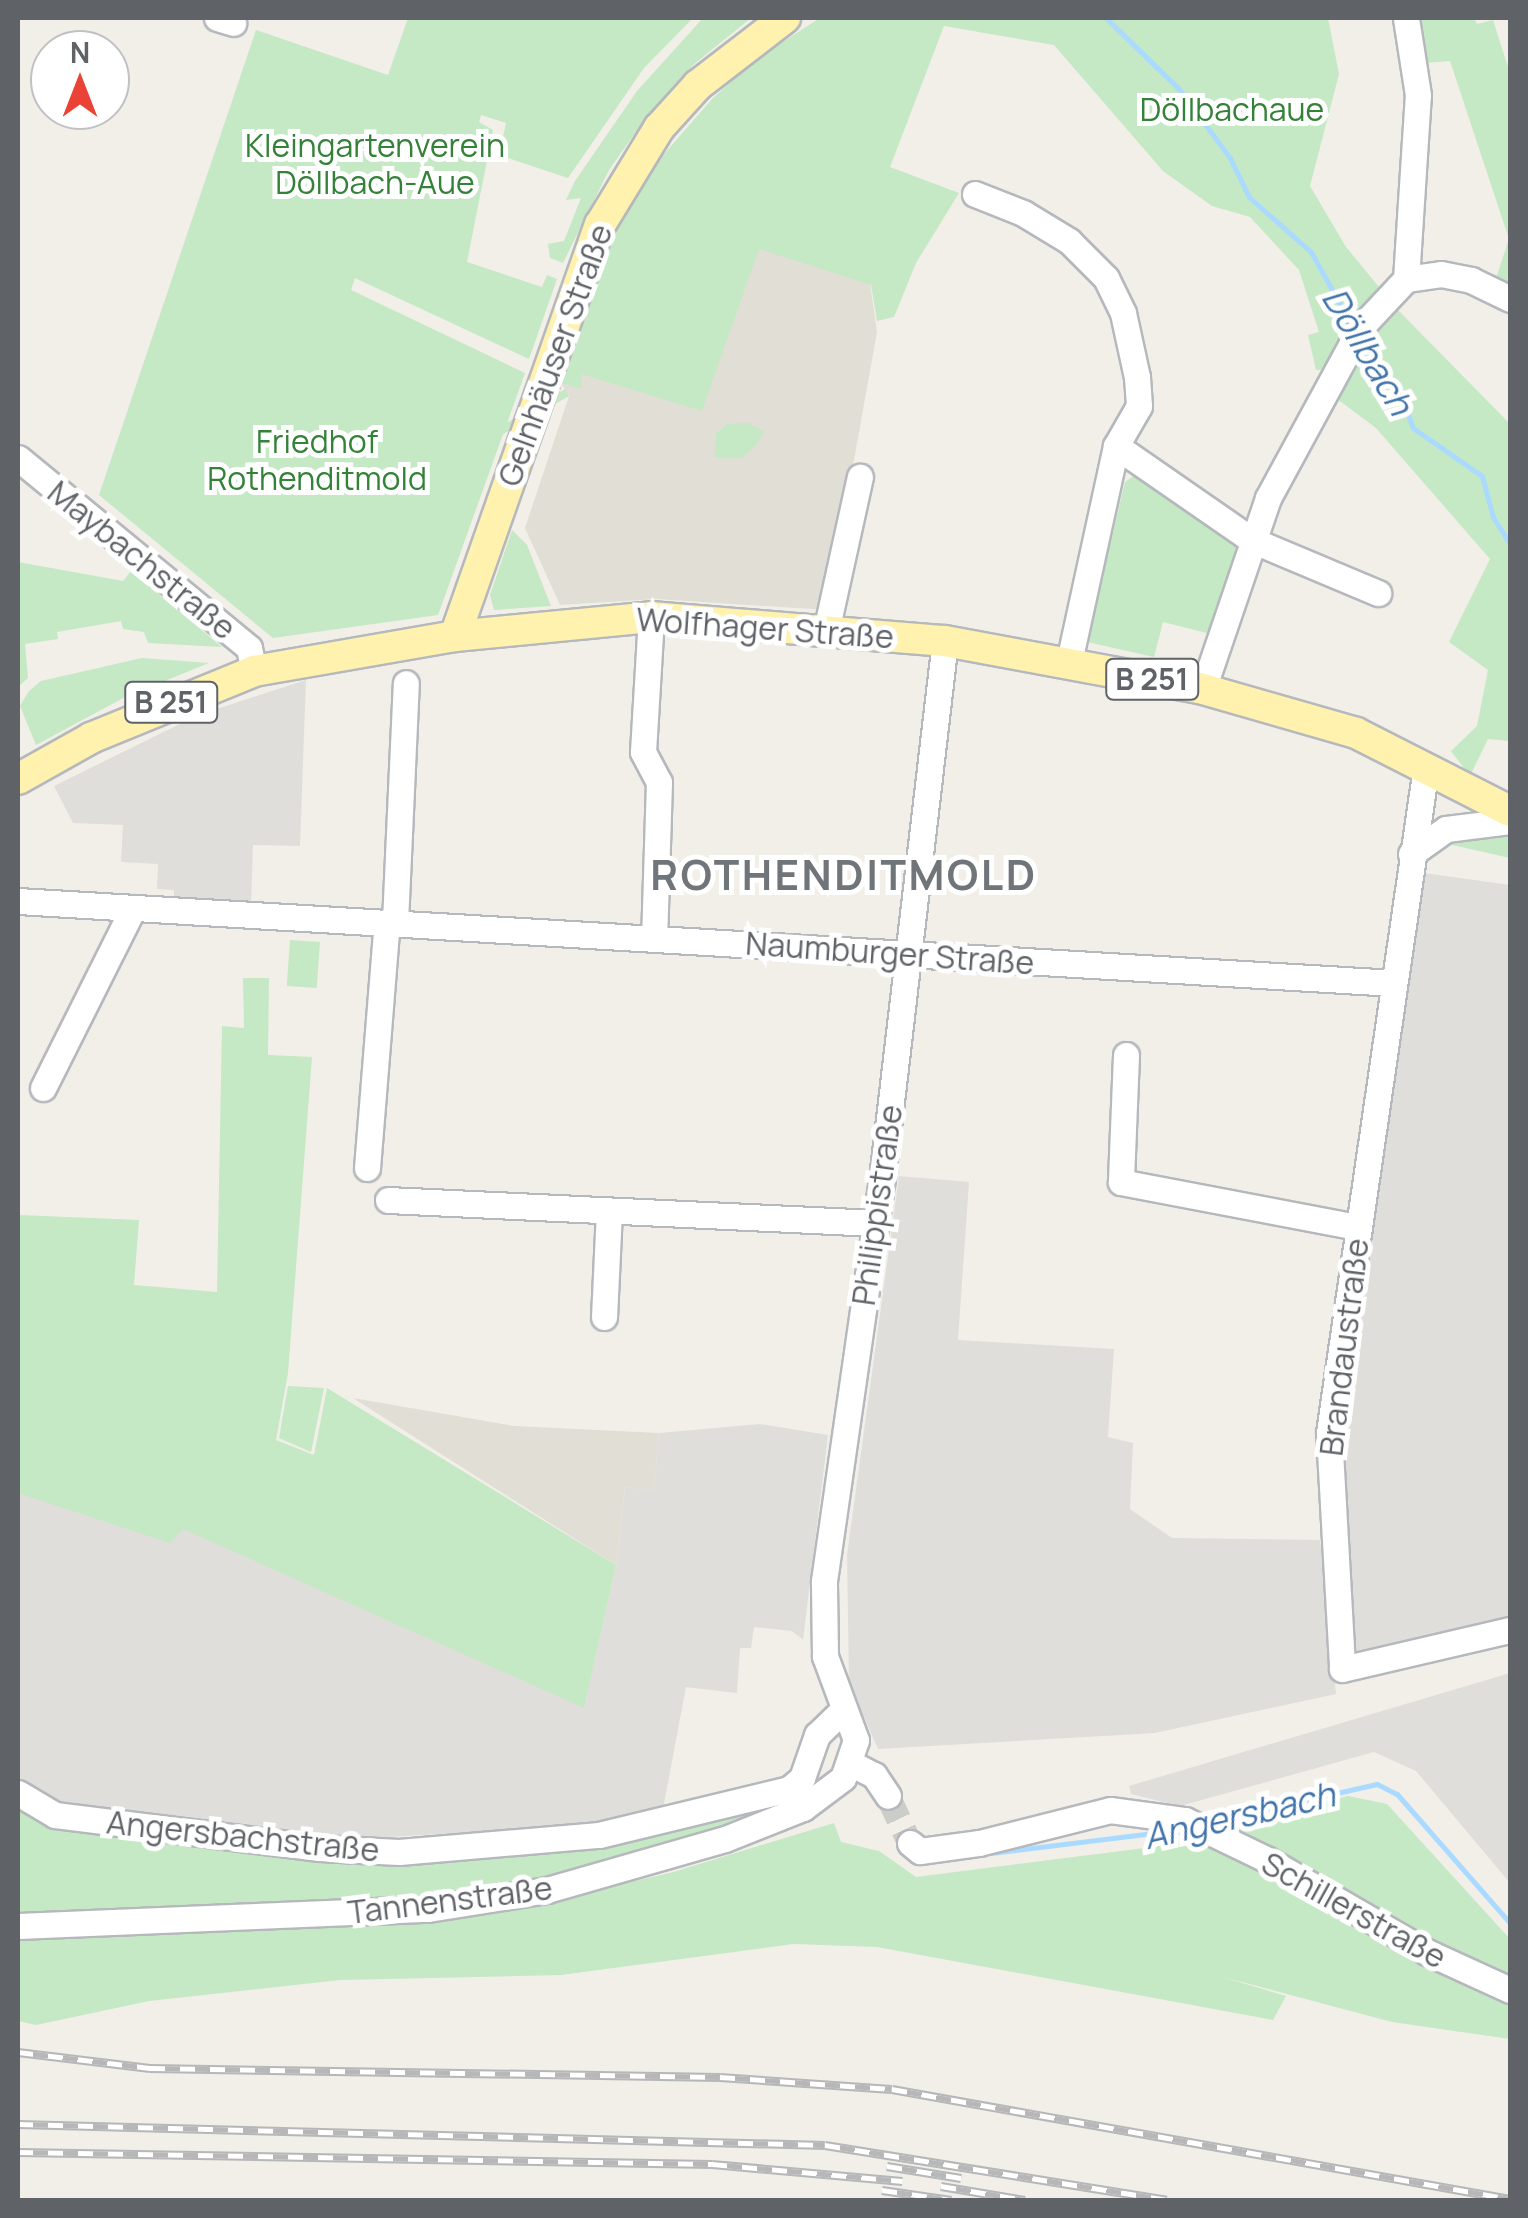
<!DOCTYPE html>
<meta charset="utf-8">
<style>
body{margin:0}
#map{position:relative;width:1528px;height:2218px;overflow:hidden;background:#f1efe8;font-family:Manrope,sans-serif}
div>[style]{position:absolute}
[style*='--x']{left:calc(var(--x)*1px);top:calc(var(--y)*1px);width:calc(var(--w)*1px);rotate:calc(var(--a)*1deg)}
.industrial>*{inset:0;background:#e0deda}
.education>*{inset:0;background:#e1ded6}
.green>*{inset:0;background:#c5e8c5;transform-origin:0 0}
.stream>*{height:5px;margin:-2.5px;padding:0 2.5px;transform-origin:2.5px;border-radius:2.5px;background:#aadaff}
.minor-tunnel>*{height:25px;margin-top:-12.5px;transform-origin:0;background:repeating-linear-gradient(90deg,#ccccc8 0 25px,transparent 0 37px)}
.roads{filter:drop-shadow(2px 0 #b5b8bc) drop-shadow(-2px 0 #b5b8bc) drop-shadow(0 2px #b5b8bc) drop-shadow(0 -2px #b5b8bc)}
.minor>*{height:25px;margin:-12.5px;padding:0 12.5px;transform-origin:12.5px;border-radius:12.5px;background:#fff}
.major>*{height:30px;margin:-15px;padding:0 15px;transform-origin:15px;border-radius:15px;background:#fff2af}
.rail>*{height:9px;margin-top:-4.5px;transform-origin:0;background:repeating-linear-gradient(90deg,#fff 0 15px,#b6b7b8 0 30px);box-sizing:border-box;border-block:2px solid #b6b7b8}
span{translate:-50% -50%;white-space:nowrap;text-align:center;line-height:1.15;-webkit-text-stroke:10px #fff;paint-order:stroke}
.shield-label span{padding:2px 8px;background:#fff;border:2px solid;border-radius:8px;-webkit-text-stroke-width:0}
.shield-label{font-size:30px;color:#5f6368;font-weight:700}
.park-label{font-size:32px;color:#348238}
.street-label{font-size:32px;color:#5f6368}
.water-label{font-size:35px;color:#4174aa;font-style:italic}
.district-label{font-size:42px;color:#70757a;font-weight:700;letter-spacing:2.5px}
.frame{position:absolute;inset:0;border:20px solid #5f6368;pointer-events:none}
.north{position:absolute;left:30px;top:30px;width:100px;height:100px;box-sizing:border-box;background:#fff;border:2px solid #bfc1c3;border-radius:50%;rotate:0deg;font-size:28px;font-weight:700;line-height:40px;text-align:center;color:#5f6368}
.north::after{content:'';display:block;margin:auto;width:35px;height:45px;background:#ea4335;clip-path:polygon(50% 0,100% 100%,50% 72%,0 100%)}
</style>
<div id="map">
<div class="industrial">
<div style="clip-path:polygon(306px 680px,300px 846px,253px 845px,251px 904px,174px 900px,174px 890px,157px 889px,158px 864px,121px 862px,123px 825px,73px 823px,54px 786px,198px 715px)"></div>
<div style="clip-path:polygon(1424px 873px,1510px 885px,1510px 1622px,1355px 1656px,1337px 1482px)"></div>
<div style="clip-path:polygon(899px 1176px,969px 1182px,958px 1340px,1114px 1349px,1108px 1437px,1133px 1443px,1130px 1509px,1172px 1538px,1320px 1540px,1336px 1694px,1155px 1733px,878px 1749px,849px 1682px,847px 1555px)"></div>
<div style="clip-path:polygon(760px 1424px,828px 1435px,803px 1640px,792px 1631px,754px 1627px,751px 1648px,740px 1648px,737px 1693px,686px 1687px,663px 1809px,606px 1824px,320px 1841px,58px 1809px,18px 1785px,18px 1493px,183px 1528px,584px 1707px,616px 1565px,625px 1487px,654px 1490px,659px 1433px)"></div>
<div style="clip-path:polygon(1510px 1673px,1510px 1883px,1416px 1771px,1374px 1752px,1180px 1806px,1131px 1794px,1129px 1786px)"></div>
</div>
<div class="education">
<div style="clip-path:polygon(860px 213px,877px 332px,827px 610px,657px 599px,560px 605px,525px 528px,569px 396px,561px 383px,596px 281px)"></div>
<div style="clip-path:polygon(353px 1398px,514px 1426px,659px 1433px,654px 1490px,625px 1487px,616px 1565px)"></div>
</div>
<div class="green">
<div style="clip-path:polygon(408px 18px,693px 18px,644px 68px,568px 178px,499px 155px,506px 123px,481px 115px,479px 122px,493px 130px,467px 262px,542px 287px,547px 275px,557px 279px,529px 359px,355px 278px,351px 290px,525px 373px,438px 615px,273px 638px,99px 495px,256px 30px,388px 75px)"></div>
<div style="clip-path:polygon(703px 18px,751px 18px,693px 65px,647px 116px,609px 170px,563px 263px,550px 258px,548px 244px,564px 241px,581px 198px,566px 200px,575px 181px,637px 91px)"></div>
<div style="clip-path:polygon(820px 18px,1328px 18px,1339px 74px,1310px 186px,1346px 247px,1398px 310px,1510px 424px,1510px 741px,1488px 739px,1470px 776px,1451px 751px,1477px 726px,1488px 670px,1449px 642px,1490px 559px,1376px 428px,1336px 398px,1325px 369px,1316px 370px,1308px 335px,1319px 332px,1299px 270px,1250px 217px,1212px 206px,1163px 171px,1054px 45px,944px 26px,890px 167px,959px 193px,916px 263px,894px 317px,877px 321px,871px 285px,759px 249px,702px 411px,581px 374px,582px 389px,561px 383px,616px 230px,650px 170px,713px 98px,756px 59px)"></div>
<div style="clip-path:polygon(1417px 18px,1474px 18px,1477px 24px,1493px 20px,1510px 73px,1510px 289px,1495px 281px,1509px 239px,1450px 61px,1425px 63px)"></div>
<div style="left:565px;top:389px;width:8px;height:133px;rotate:60deg"></div>
<div style="clip-path:polygon(747px 423px,764px 431px,757px 444px,742px 458px,715px 457px,716px 434px,727px 424px)"></div>
<div style="clip-path:polygon(1135px 475px,1243px 539px,1211px 634px,1163px 622px,1154px 657px,1087px 642px,1125px 482px)"></div>
<div style="clip-path:polygon(512px 530px,527px 545px,551px 606px,494px 610px,490px 595px)"></div>
<div style="clip-path:polygon(18px 562px,123px 581px,131px 571px,222px 647px,148px 643px,144px 632px,123px 629px,121px 621px,57px 632px,58px 639px,25px 644px,28px 678px,18px 687px)"></div>
<div style="clip-path:polygon(142px 658px,209px 663px,125px 697px,36px 745px,20px 706px,29px 691px,41px 681px)"></div>
<div style="clip-path:polygon(1510px 831px,1510px 858px,1448px 844px,1456px 839px)"></div>
<div style="left:290px;top:940px;width:30px;height:46px;rotate:4deg"></div>
<div style="clip-path:polygon(243px 978px,269px 978px,268px 1055px,312px 1057px,288px 1373px,276px 1440px,314px 1455px,327px 1388px,616px 1565px,584px 1708px,183px 1529px,170px 1543px,18px 1493px,18px 1215px,139px 1220px,134px 1285px,217px 1292px,222px 1026px,244px 1028px)"></div>
<div style="clip-path:polygon(288px 1386px,324px 1388px,311px 1452px,279px 1438px)"></div>
<div style="clip-path:polygon(1348px 1796px,1387px 1804px,1510px 1939px,1510px 2039px,1392px 2022px,1219px 1976px,1286px 1996px,1273px 2020px,877px 1947px,793px 1944px,561px 1975px,340px 1980px,149px 2001px,36px 2025px,18px 2021px,18px 1940px,392px 1921px,527px 1905px,670px 1873px,834px 1823px,841px 1842px,879px 1851px,916px 1877px,1161px 1846px)"></div>
<div style="clip-path:polygon(779px 1800px,783px 1808px,631px 1858px,528px 1882px,405px 1899px,18px 1912px,18px 1812px,398px 1859px)"></div>
</div>
<div class="stream">
<div style="--x:1106;--y:18;--w:102;--a:44.2"></div>
<div style="--x:1179;--y:89;--w:86;--a:53.5"></div>
<div style="--x:1230;--y:158;--w:43;--a:64"></div>
<div style="--x:1249;--y:197;--w:83;--a:41.6"></div>
<div style="--x:1311;--y:252;--w:82;--a:60.9"></div>
<div style="--x:1361;--y:348;--w:26;--a:59"></div>
<div style="--x:1374;--y:370;--w:26;--a:32"></div>
<div style="--x:1396;--y:384;--w:47;--a:68.9"></div>
<div style="--x:1413;--y:428;--w:84;--a:34.8"></div>
<div style="--x:1482;--y:476;--w:42;--a:75"></div>
<div style="--x:1493;--y:517;--w:32;--a:58"></div>
<div style="--x:1510;--y:636;--w:15;--a:90"></div>
<div style="--x:1208;--y:1822;--w:173;--a:-12.7"></div>
<div style="--x:1377;--y:1784;--w:22;--a:27"></div>
<div style="--x:1397;--y:1794;--w:171;--a:48.8"></div>
<div style="--x:991;--y:1853;--w:188;--a:-7"></div>
</div>
<div class="minor-tunnel">
<div style="--x:888;--y:1796;--w:52;--a:64.9"></div>
</div>
<div class="roads">
<div class="minor">
<div style="--x:217;--y:18;--w:17;--a:17"></div>
<div style="--x:975;--y:194;--w:52;--a:21.6"></div>
<div style="--x:1023;--y:213;--w:54;--a:31.3"></div>
<div style="--x:1069;--y:241;--w:52;--a:45"></div>
<div style="--x:1106;--y:278;--w:39;--a:64"></div>
<div style="--x:1123;--y:313;--w:66;--a:77.7"></div>
<div style="--x:1137;--y:377;--w:29;--a:86"></div>
<div style="--x:1139;--y:406;--w:46;--a:119.9"></div>
<div style="--x:1116;--y:446;--w:221;--a:102.3"></div>
<div style="--x:1406;--y:279;--w:35;--a:-8"></div>
<div style="--x:1441;--y:274;--w:31;--a:11"></div>
<div style="--x:1471;--y:280;--w:43;--a:26"></div>
<div style="--x:1116;--y:446;--w:165;--a:34.7"></div>
<div style="--x:1252;--y:540;--w:137;--a:22.8"></div>
<div style="--x:18;--y:458;--w:299;--a:39.4"></div>
<div style="--x:249;--y:648;--w:24;--a:78"></div>
<div style="--x:651;--y:617;--w:135;--a:93.4"></div>
<div style="--x:643;--y:752;--w:34;--a:62"></div>
<div style="--x:659;--y:782;--w:155;--a:91.8"></div>
<div style="--x:826;--y:631;--w:158;--a:-77.6"></div>
<div style="--x:1203;--y:689;--w:202;--a:-71.2"></div>
<div style="--x:1268;--y:498;--w:195;--a:-61.5"></div>
<div style="--x:1361;--y:327;--w:66;--a:-46.8"></div>
<div style="--x:1406;--y:279;--w:184;--a:-86.3"></div>
<div style="--x:1418;--y:95;--w:78;--a:-98.9"></div>
<div style="--x:1426;--y:767;--w:673;--a:98.29"></div>
<div style="--x:1329;--y:1433;--w:236;--a:86.8"></div>
<div style="--x:1342;--y:1669;--w:172;--a:-13.1"></div>
<div style="--x:1411;--y:854;--w:43;--a:-35.5"></div>
<div style="--x:1446;--y:829;--w:64;--a:-7.1"></div>
<div style="--x:18;--y:901;--w:1377;--a:3.41"></div>
<div style="--x:395;--y:922;--w:239;--a:-87.4"></div>
<div style="--x:1126;--y:1055;--w:127;--a:92.3"></div>
<div style="--x:1121;--y:1182;--w:241;--a:10.8"></div>
<div style="--x:43;--y:1088;--w:201;--a:-63.4"></div>
<div style="--x:367;--y:1168;--w:247;--a:-85.4"></div>
<div style="--x:388;--y:1200;--w:489;--a:2.7"></div>
<div style="--x:604;--y:1317;--w:106;--a:-87.3"></div>
<div style="--x:852;--y:1764;--w:25;--a:27"></div>
<div style="--x:874;--y:1775;--w:25;--a:56"></div>
<div style="--x:18;--y:1793;--w:43;--a:30.7"></div>
<div style="--x:55;--y:1815;--w:267;--a:7.1"></div>
<div style="--x:320;--y:1848;--w:79;--a:2.9"></div>
<div style="--x:399;--y:1852;--w:201;--a:-4.9"></div>
<div style="--x:599;--y:1835;--w:195;--a:-13.6"></div>
<div style="--x:789;--y:1789;--w:17;--a:-40"></div>
<div style="--x:802;--y:1778;--w:46;--a:-70.8"></div>
<div style="--x:817;--y:1735;--w:37;--a:-44"></div>
<div style="--x:910;--y:1843;--w:13;--a:39"></div>
<div style="--x:920;--y:1851;--w:60;--a:-7.7"></div>
<div style="--x:979;--y:1843;--w:135;--a:-14.1"></div>
<div style="--x:1110;--y:1810;--w:76;--a:7.6"></div>
<div style="--x:1185;--y:1820;--w:92;--a:25.7"></div>
<div style="--x:1268;--y:1860;--w:184;--a:30.1"></div>
<div style="--x:1427;--y:1952;--w:91;--a:24.6"></div>
<div style="--x:18;--y:1926;--w:410;--a:-2.4"></div>
<div style="--x:428;--y:1909;--w:121;--a:-9.1"></div>
<div style="--x:547;--y:1890;--w:185;--a:-16"></div>
<div style="--x:725;--y:1839;--w:84;--a:-21.7"></div>
<div style="--x:803;--y:1808;--w:50;--a:-36.9"></div>
<div style="--x:843;--y:1778;--w:40;--a:-71.1"></div>
<div style="--x:856;--y:1740;--w:90;--a:-110.3"></div>
<div style="--x:825;--y:1656;--w:75;--a:-90.8"></div>
<div style="--x:824;--y:1581;--w:415;--a:-81.8"></div>
<div style="--x:883;--y:1170;--w:533;--a:-83.32"></div>
</div>
<div class="major">
<div style="--x:455;--y:636;--w:436;--a:-70.6"></div>
<div style="--x:600;--y:225;--w:114;--a:-58.7"></div>
<div style="--x:659;--y:128;--w:58;--a:-47.8"></div>
<div style="--x:698;--y:85;--w:110;--a:-37.6"></div>
<div style="--x:18;--y:779;--w:84;--a:-29.3"></div>
<div style="--x:91;--y:738;--w:176;--a:-22.3"></div>
<div style="--x:254;--y:671;--w:204;--a:-9.9"></div>
<div style="--x:455;--y:636;--w:197;--a:-5.5"></div>
<div style="--x:651;--y:617;--w:295;--a:4.7"></div>
<div style="--x:945;--y:641;--w:262;--a:10.5"></div>
<div style="--x:1203;--y:689;--w:159;--a:16"></div>
<div style="--x:1356;--y:733;--w:173;--a:26.9"></div>
</div>
</div>
<div class="rail">
<div style="--x:18;--y:2052;--w:133;--a:6.9"></div>
<div style="--x:150;--y:2068;--w:570;--a:0.9"></div>
<div style="--x:720;--y:2077;--w:172;--a:4"></div>
<div style="--x:892;--y:2089;--w:628;--a:10.09"></div>
<div style="--x:18;--y:2124;--w:807;--a:1.49"></div>
<div style="--x:825;--y:2145;--w:346;--a:9.1"></div>
<div style="--x:18;--y:2152;--w:694;--a:0.99"></div>
<div style="--x:712;--y:2164;--w:191;--a:5.1"></div>
<div style="--x:887;--y:2166;--w:75;--a:9.2"></div>
<div style="--x:941;--y:2186;--w:85;--a:9.5"></div>
<div style="--x:882;--y:2190;--w:70;--a:8.2"></div>
</div>
<div class="shield-label">
<span style="left:1152px;top:679px">B 251</span>
<span style="left:171px;top:702px">B 251</span>
</div>
<div class="park-label">
<span style="left:1232px;top:109px">Döllbachaue</span>
<span style="left:375px;top:164px">Kleingartenverein<br>Döllbach-Aue</span>
<span style="left:317px;top:460px">Friedhof<br>Rothenditmold</span>
</div>
<div class="street-label">
<span style="left:555px;top:355px;rotate:-70deg">Gelnhäuser Straße</span>
<span style="left:142px;top:560px;rotate:39deg">Maybachstraße</span>
<span style="left:765px;top:628px;rotate:4deg">Wolfhager Straße</span>
<span style="left:890px;top:953px;rotate:4deg">Naumburger Straße</span>
<span style="left:877px;top:1205px;rotate:-82deg">Philippistraße</span>
<span style="left:1344px;top:1347px;rotate:-83deg">Brandaustraße</span>
<span style="left:243px;top:1836px;rotate:6deg">Angersbachstraße</span>
<span style="left:450px;top:1900px;rotate:-7deg">Tannenstraße</span>
<span style="left:1354px;top:1910px;rotate:29deg">Schillerstraße</span>
</div>
<div class="water-label">
<span style="left:1368px;top:351px;rotate:59deg">Döllbach</span>
<span style="left:1239px;top:1815px;rotate:-13deg">Angersbach</span>
</div>
<div class="district-label">
<span style="left:844px;top:874px">ROTHENDITMOLD</span>
</div>
<div class="frame"></div>
<div class="north">N</div>
</div>
